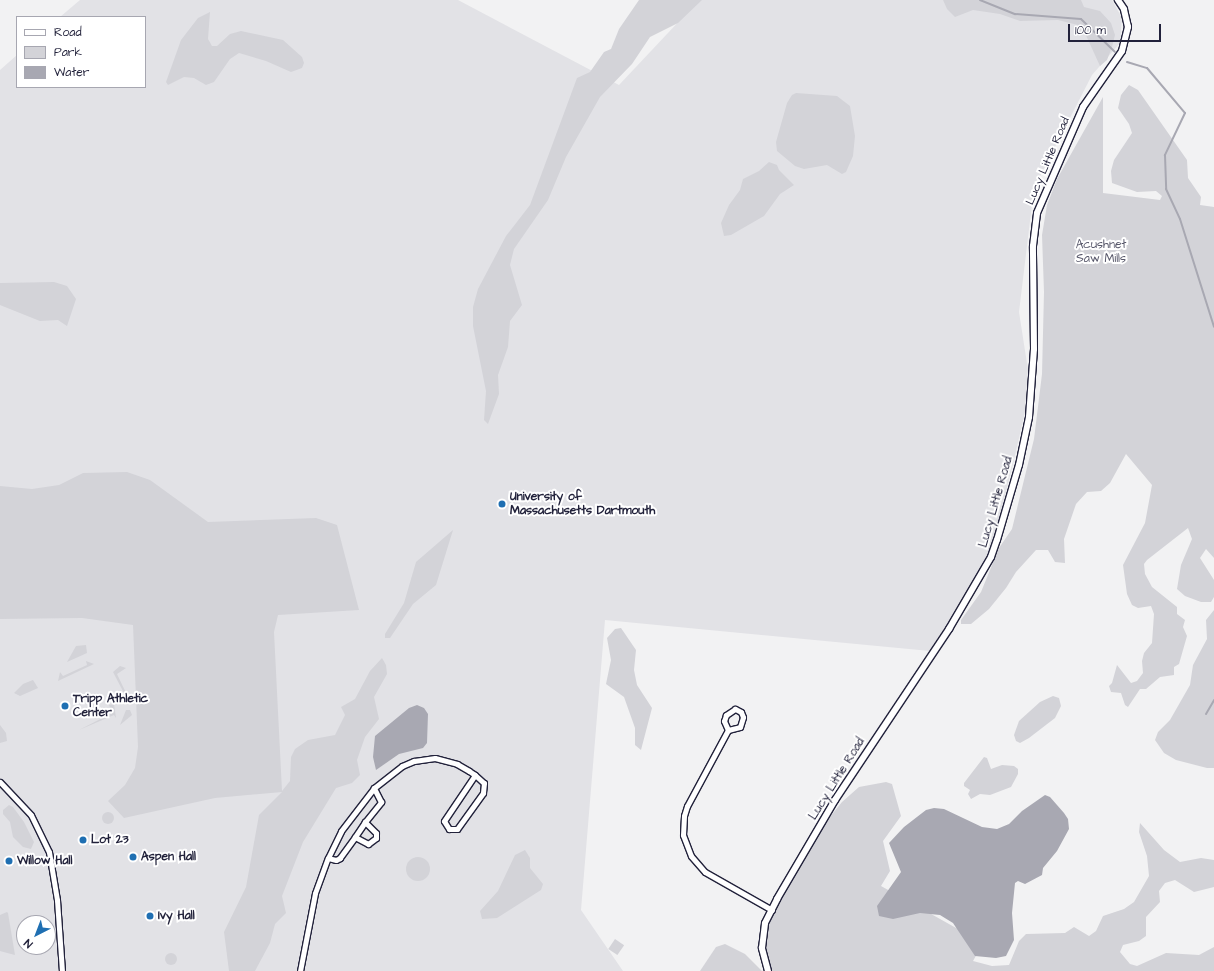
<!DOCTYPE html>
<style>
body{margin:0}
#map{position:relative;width:1214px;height:971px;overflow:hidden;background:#f2f2f3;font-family:"Architects Daughter",sans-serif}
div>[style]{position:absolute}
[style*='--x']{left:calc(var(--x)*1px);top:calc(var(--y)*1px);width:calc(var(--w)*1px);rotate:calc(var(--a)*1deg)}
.built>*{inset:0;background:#e2e2e6}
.green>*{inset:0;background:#d3d3d8;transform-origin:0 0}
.round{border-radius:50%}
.water>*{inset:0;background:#a8a8b2}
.stream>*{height:2px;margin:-1px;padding:0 1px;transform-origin:1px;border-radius:1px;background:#a8a8b2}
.roads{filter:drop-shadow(1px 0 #22223b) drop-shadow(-1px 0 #22223b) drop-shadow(0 1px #22223b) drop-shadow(0 -1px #22223b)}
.minor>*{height:5px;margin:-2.5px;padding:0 2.5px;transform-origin:2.5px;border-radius:2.5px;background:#fff}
.tertiary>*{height:6px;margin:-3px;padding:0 3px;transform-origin:3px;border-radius:3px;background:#fff}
.dots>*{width:11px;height:11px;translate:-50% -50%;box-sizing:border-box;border:2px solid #fff;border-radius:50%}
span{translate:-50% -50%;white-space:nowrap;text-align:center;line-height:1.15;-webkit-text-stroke:4px #fff;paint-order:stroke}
.street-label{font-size:12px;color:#22223b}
.park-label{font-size:12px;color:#57576a}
.poi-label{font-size:12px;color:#22223b;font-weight:700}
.left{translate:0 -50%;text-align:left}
.legend{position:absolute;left:16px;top:16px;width:130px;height:72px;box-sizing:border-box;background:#fff;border:1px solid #a7a7b1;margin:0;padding:5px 7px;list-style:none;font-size:12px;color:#22223b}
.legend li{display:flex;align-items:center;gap:8px;height:20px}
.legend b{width:20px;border:1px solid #a7a7b1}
.north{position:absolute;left:16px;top:915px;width:40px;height:40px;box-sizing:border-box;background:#fff;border:1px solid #a7a7b1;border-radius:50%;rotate:222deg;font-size:11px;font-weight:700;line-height:16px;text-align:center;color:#22223b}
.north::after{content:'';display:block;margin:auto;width:14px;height:18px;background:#1f6fb2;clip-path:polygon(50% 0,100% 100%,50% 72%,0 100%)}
.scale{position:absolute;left:1068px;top:24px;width:93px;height:18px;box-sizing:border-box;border:2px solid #22223b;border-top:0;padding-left:5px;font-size:12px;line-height:14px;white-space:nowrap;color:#22223b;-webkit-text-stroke:3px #fff;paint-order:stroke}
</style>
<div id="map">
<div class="built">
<div style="clip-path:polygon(evenodd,80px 0,458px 0,619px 85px,699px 0,1112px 0,1122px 18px,1120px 43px,1092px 75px,1034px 188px,1019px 312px,1028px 370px,1025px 412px,1013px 464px,993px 543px,964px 599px,930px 651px,605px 620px,581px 910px,623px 971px,0 971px,0 70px,17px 55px,17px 87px,145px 87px,145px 17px,60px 17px,80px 0,24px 923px,48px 923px,48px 947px,24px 947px,24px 923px)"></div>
</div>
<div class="green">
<div style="clip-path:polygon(639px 0,702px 0,678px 23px,650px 37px,632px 64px,600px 97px,566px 157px,548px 200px,514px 249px,510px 265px,522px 305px,510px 321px,508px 347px,498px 375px,499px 394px,488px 424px,484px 420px,486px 391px,473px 326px,473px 307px,478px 289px,506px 236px,530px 205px,577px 78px,590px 72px,604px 52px,611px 49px,619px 29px)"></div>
<div style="clip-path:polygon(943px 0,1081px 0,1084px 7px,1100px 11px,1111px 23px,1115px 35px,1112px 47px,1107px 60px,1100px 66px,1084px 31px,1078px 25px,1058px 20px,1020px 21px,1000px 14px,973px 10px,955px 17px,947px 9px)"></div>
<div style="clip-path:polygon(210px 12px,208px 39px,212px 46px,217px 46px,230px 34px,241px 31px,283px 40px,302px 57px,304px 63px,302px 68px,291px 72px,266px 61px,239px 53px,230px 59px,214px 82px,206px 85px,194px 78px,184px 77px,168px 85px,166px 82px,181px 40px,198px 18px)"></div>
<div style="clip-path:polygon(1129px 85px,1138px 90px,1187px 160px,1188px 178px,1201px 197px,1200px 205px,1214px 207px,1214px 558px,1206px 549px,1200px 558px,1214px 580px,1214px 597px,1211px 602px,1201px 602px,1185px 596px,1177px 589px,1181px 565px,1192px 539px,1188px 528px,1147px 560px,1144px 564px,1145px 574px,1152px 587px,1177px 607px,1177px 614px,1185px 620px,1183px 627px,1187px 636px,1179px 664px,1174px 667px,1174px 675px,1160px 677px,1146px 689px,1140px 689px,1128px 707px,1125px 705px,1121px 693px,1111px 692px,1109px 686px,1112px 683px,1117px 665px,1131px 683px,1137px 681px,1143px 673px,1142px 661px,1144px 653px,1152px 643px,1154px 614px,1151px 606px,1138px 608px,1132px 605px,1127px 594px,1123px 565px,1145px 523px,1152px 485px,1126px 454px,1110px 483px,1101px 491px,1087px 492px,1076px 504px,1064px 539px,1065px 563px,1055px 562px,1048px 550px,1036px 550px,1016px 572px,1006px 588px,989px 609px,971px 624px,961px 624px,961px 620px,981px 592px,999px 548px,1012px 529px,1034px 439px,1042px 374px,1044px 292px,1042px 235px,1047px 205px,1057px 179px,1103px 97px,1103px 193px,1160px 200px,1162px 196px,1156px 191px,1137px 192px,1112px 183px,1111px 171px,1114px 160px,1132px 133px,1129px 124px,1118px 108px,1121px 95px)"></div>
<div style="clip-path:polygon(796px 93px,837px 96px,850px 106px,855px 136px,853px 156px,846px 172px,842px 174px,827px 165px,804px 169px,795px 166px,777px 151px,776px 142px,787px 103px,792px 95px)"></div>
<div style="clip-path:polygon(769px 162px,777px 165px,779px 170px,794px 185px,780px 194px,764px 216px,731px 235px,724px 236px,721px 223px,729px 205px,740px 190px,743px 179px,759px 171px)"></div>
<div style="clip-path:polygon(54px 282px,67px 286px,76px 299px,67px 326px,58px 320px,40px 321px,0 305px,0 283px)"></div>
<div style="clip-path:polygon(127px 472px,150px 480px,208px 522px,316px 518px,337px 525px,359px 610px,278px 615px,274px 632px,282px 791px,290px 781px,291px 757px,295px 749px,308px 740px,335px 735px,345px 715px,341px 707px,355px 699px,370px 671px,382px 658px,386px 665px,387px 674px,374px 697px,379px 719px,365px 737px,357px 760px,360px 775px,352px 783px,336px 788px,303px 842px,282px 896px,286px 913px,275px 924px,270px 943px,255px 971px,229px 971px,224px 932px,246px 887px,259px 815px,282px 792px,215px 798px,124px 818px,108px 801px,125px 785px,135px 768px,138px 747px,133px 625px,82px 618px,0 619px,0 486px,32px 489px,59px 485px,83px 473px)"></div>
<div style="clip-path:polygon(453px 530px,436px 585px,413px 604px,390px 638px,385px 638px,385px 634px,404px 603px,416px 562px)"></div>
<div style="clip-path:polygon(1214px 610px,1214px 768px,1207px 768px,1176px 760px,1164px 753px,1155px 740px,1158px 732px,1170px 720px,1190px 685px,1193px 665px,1207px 639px,1206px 620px)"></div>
<div style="clip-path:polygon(621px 628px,636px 650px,634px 670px,637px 685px,652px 708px,641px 750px,635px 745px,635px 728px,624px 697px,606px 684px,611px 660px,607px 638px,615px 629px)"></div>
<div style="clip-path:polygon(86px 645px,87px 653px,67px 662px,76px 646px)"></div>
<div style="clip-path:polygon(86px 661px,94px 664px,58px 681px,60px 672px,63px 676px,87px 665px)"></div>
<div style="clip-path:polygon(120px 666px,126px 668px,117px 674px,127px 695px,131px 694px,126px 697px,113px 672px)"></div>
<div style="clip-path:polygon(33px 680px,38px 688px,20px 696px,14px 693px,23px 684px)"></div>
<div style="clip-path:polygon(1053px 696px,1059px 698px,1061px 706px,1055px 718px,1029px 738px,1020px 743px,1016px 741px,1014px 735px,1019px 721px,1040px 702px)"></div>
<div style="clip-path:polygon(114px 704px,116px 718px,114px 715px,79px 730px,112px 713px,109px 705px)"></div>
<div style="clip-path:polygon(126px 710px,130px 710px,132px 715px,120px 725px)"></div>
<div style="clip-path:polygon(0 725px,6px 733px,7px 741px,0 743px)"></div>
<div style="clip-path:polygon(984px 757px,987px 758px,991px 769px,1002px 765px,1014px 766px,1018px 769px,1018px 774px,1011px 787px,990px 795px,980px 794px,971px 799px,968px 794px,970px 790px,964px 786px,964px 783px)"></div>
<div style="clip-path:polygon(886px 782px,892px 784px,901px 816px,883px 841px,890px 871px,881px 886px,983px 943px,973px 961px,992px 966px,1009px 965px,1019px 941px,1026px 934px,1065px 933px,1074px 927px,1089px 936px,1096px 931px,1103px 916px,1124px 909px,1134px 902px,1149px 876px,1147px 856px,1139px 832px,1140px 823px,1164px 850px,1180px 862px,1201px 858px,1214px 860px,1214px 887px,1194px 892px,1175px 880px,1165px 883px,1159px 891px,1160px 902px,1146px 917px,1146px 936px,1139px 941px,1123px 945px,1120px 952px,1130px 964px,1137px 966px,1166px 953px,1199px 955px,1214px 947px,1214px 971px,771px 971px,764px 957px,763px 936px,772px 912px,786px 886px,825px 823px,842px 802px,859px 787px)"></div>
<div style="clip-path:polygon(9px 805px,13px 807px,24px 822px,34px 842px,31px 849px,23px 847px,13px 837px,10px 822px,3px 814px,3px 810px)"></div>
<div class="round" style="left:102px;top:812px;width:12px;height:12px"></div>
<div style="clip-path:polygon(525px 850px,530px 858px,530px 868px,543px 884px,541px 890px,497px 918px,482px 919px,480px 911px,498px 891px,515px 855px)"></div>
<div class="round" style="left:406px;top:857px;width:24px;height:24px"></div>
<div style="clip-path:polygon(7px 912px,8px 913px,15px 955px,0 951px,0 915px)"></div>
<div style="left:615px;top:939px;width:11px;height:12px;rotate:34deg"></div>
<div style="clip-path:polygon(725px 944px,745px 954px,762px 971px,700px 971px,716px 947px)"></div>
<div class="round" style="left:165px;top:953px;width:12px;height:12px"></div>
</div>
<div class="water">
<div style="clip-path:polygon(417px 705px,424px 708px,428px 714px,427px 743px,423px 748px,399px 754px,376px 770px,373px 757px,375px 736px,409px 708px)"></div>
<div style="clip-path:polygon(1045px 795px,1050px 797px,1064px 813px,1068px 819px,1069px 829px,1057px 851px,1043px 868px,1042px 875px,1025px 884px,1018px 881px,1015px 883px,1012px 913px,1014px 940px,1006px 956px,996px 958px,975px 956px,953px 923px,940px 915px,920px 913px,893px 919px,879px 916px,877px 906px,901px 872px,889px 843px,904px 827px,926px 810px,934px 808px,944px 809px,982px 827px,997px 829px,1009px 824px,1022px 811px)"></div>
</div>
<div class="stream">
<div style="--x:980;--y:0;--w:38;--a:22"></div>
<div style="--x:1015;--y:14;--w:66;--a:4.3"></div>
<div style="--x:1081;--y:19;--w:47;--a:44.1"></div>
<div style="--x:1127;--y:62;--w:21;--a:17"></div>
<div style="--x:1147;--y:68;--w:59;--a:49.8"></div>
<div style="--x:1185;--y:113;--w:47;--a:115.5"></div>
<div style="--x:1165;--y:155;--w:34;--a:88"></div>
<div style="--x:1166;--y:189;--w:33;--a:65"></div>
<div style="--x:1180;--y:219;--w:113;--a:72.5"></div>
<div style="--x:1206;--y:714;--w:16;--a:-60"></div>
</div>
<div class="roads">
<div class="minor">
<div style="--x:728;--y:730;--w:12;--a:-14"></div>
<div style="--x:740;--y:727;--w:10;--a:-73"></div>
<div style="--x:743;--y:717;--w:5;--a:-112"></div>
<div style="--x:741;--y:712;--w:7;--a:-153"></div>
<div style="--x:735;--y:709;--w:11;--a:146"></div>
<div style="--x:726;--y:715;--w:6;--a:108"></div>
<div style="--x:724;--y:721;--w:10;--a:66"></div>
<div style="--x:728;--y:730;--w:86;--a:118.3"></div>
<div style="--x:687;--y:806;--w:10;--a:107"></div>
<div style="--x:684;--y:816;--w:19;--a:93"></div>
<div style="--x:683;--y:835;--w:22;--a:69"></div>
<div style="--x:691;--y:856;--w:21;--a:49"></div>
<div style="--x:705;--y:872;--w:77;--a:29.6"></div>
<div style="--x:0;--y:782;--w:45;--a:46.8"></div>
<div style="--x:31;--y:815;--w:41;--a:64.1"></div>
<div style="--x:49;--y:852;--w:49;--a:80.5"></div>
<div style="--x:57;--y:900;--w:71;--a:86"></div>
<div style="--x:365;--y:822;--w:18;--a:124"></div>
<div style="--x:355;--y:837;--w:15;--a:28"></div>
<div style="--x:368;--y:844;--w:10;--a:-37"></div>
<div style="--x:376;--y:838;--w:5;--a:-90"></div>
<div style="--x:376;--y:833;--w:16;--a:-135"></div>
<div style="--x:365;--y:822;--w:26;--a:-51"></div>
<div style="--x:381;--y:802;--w:16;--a:-117"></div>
<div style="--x:374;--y:788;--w:36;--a:-38"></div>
<div style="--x:402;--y:766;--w:13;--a:-23"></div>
<div style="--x:414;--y:761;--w:21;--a:-8"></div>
<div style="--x:435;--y:758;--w:23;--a:15"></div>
<div style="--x:457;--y:764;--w:14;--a:30"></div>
<div style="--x:469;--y:771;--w:7;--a:34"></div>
<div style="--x:475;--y:775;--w:12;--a:42"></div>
<div style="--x:484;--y:783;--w:10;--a:96"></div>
<div style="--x:483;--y:793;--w:44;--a:125.8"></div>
<div style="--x:457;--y:829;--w:8;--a:180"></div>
<div style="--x:449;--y:829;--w:9;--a:-122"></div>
<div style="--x:444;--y:821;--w:55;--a:-56"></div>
<div style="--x:355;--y:837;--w:26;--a:126"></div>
<div style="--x:340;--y:858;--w:4;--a:153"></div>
<div style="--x:336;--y:860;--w:8;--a:-166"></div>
<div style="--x:328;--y:858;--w:30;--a:-64"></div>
<div style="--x:341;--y:831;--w:54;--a:-52.5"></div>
<div style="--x:300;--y:971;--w:79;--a:-79.1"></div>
<div style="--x:315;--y:893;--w:37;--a:-70"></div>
</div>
<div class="tertiary">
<div style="--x:768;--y:971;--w:24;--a:-105"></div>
<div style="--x:762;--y:948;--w:25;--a:-83"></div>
<div style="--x:765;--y:923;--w:27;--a:-63"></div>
<div style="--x:777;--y:899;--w:115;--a:-59.6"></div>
<div style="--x:835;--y:800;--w:206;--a:-56.3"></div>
<div style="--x:949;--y:629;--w:83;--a:-59.7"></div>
<div style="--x:991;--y:557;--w:18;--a:-71"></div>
<div style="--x:997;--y:540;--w:78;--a:-73.7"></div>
<div style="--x:1019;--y:465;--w:49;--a:-78.2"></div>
<div style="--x:1029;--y:417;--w:68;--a:-85.8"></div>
<div style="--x:1034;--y:349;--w:103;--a:-90.6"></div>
<div style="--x:1033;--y:246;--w:33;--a:-83"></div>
<div style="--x:1037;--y:213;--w:116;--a:-66.5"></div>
<div style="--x:1083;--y:107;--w:68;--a:-55.1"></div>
<div style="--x:1122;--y:51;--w:25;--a:-76"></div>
<div style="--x:1128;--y:27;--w:18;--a:-103"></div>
<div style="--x:1124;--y:9;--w:11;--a:-124"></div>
</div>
</div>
<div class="dots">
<div style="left:502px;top:504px;background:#1f6fb2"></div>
<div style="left:65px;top:706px;background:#1f6fb2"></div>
<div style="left:83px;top:840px;background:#1f6fb2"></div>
<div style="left:133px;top:857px;background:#1f6fb2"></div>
<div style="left:9px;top:861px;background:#1f6fb2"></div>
<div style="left:150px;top:916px;background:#1f6fb2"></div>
</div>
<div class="street-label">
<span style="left:1048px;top:161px;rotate:-67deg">Lucy Little Road</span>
<span style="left:996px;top:502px;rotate:-74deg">Lucy Little Road</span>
<span style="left:837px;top:779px;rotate:-58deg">Lucy Little Road</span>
</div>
<div class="park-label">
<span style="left:1101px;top:252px">Acushnet<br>Saw Mills</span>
</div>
<div class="poi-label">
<span class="left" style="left:510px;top:504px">University of<br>Massachusetts Dartmouth</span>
<span class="left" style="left:73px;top:706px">Tripp Athletic<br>Center</span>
<span class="left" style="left:91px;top:840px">Lot 23</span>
<span class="left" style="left:141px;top:857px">Aspen Hall</span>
<span class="left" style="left:17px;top:861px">Willow Hall</span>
<span class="left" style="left:158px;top:916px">Ivy Hall</span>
</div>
<ul class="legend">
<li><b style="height:5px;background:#fff"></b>Road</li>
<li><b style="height:11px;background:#d3d3d8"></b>Park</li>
<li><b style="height:11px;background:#a8a8b2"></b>Water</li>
</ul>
<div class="north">N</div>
<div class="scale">100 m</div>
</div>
